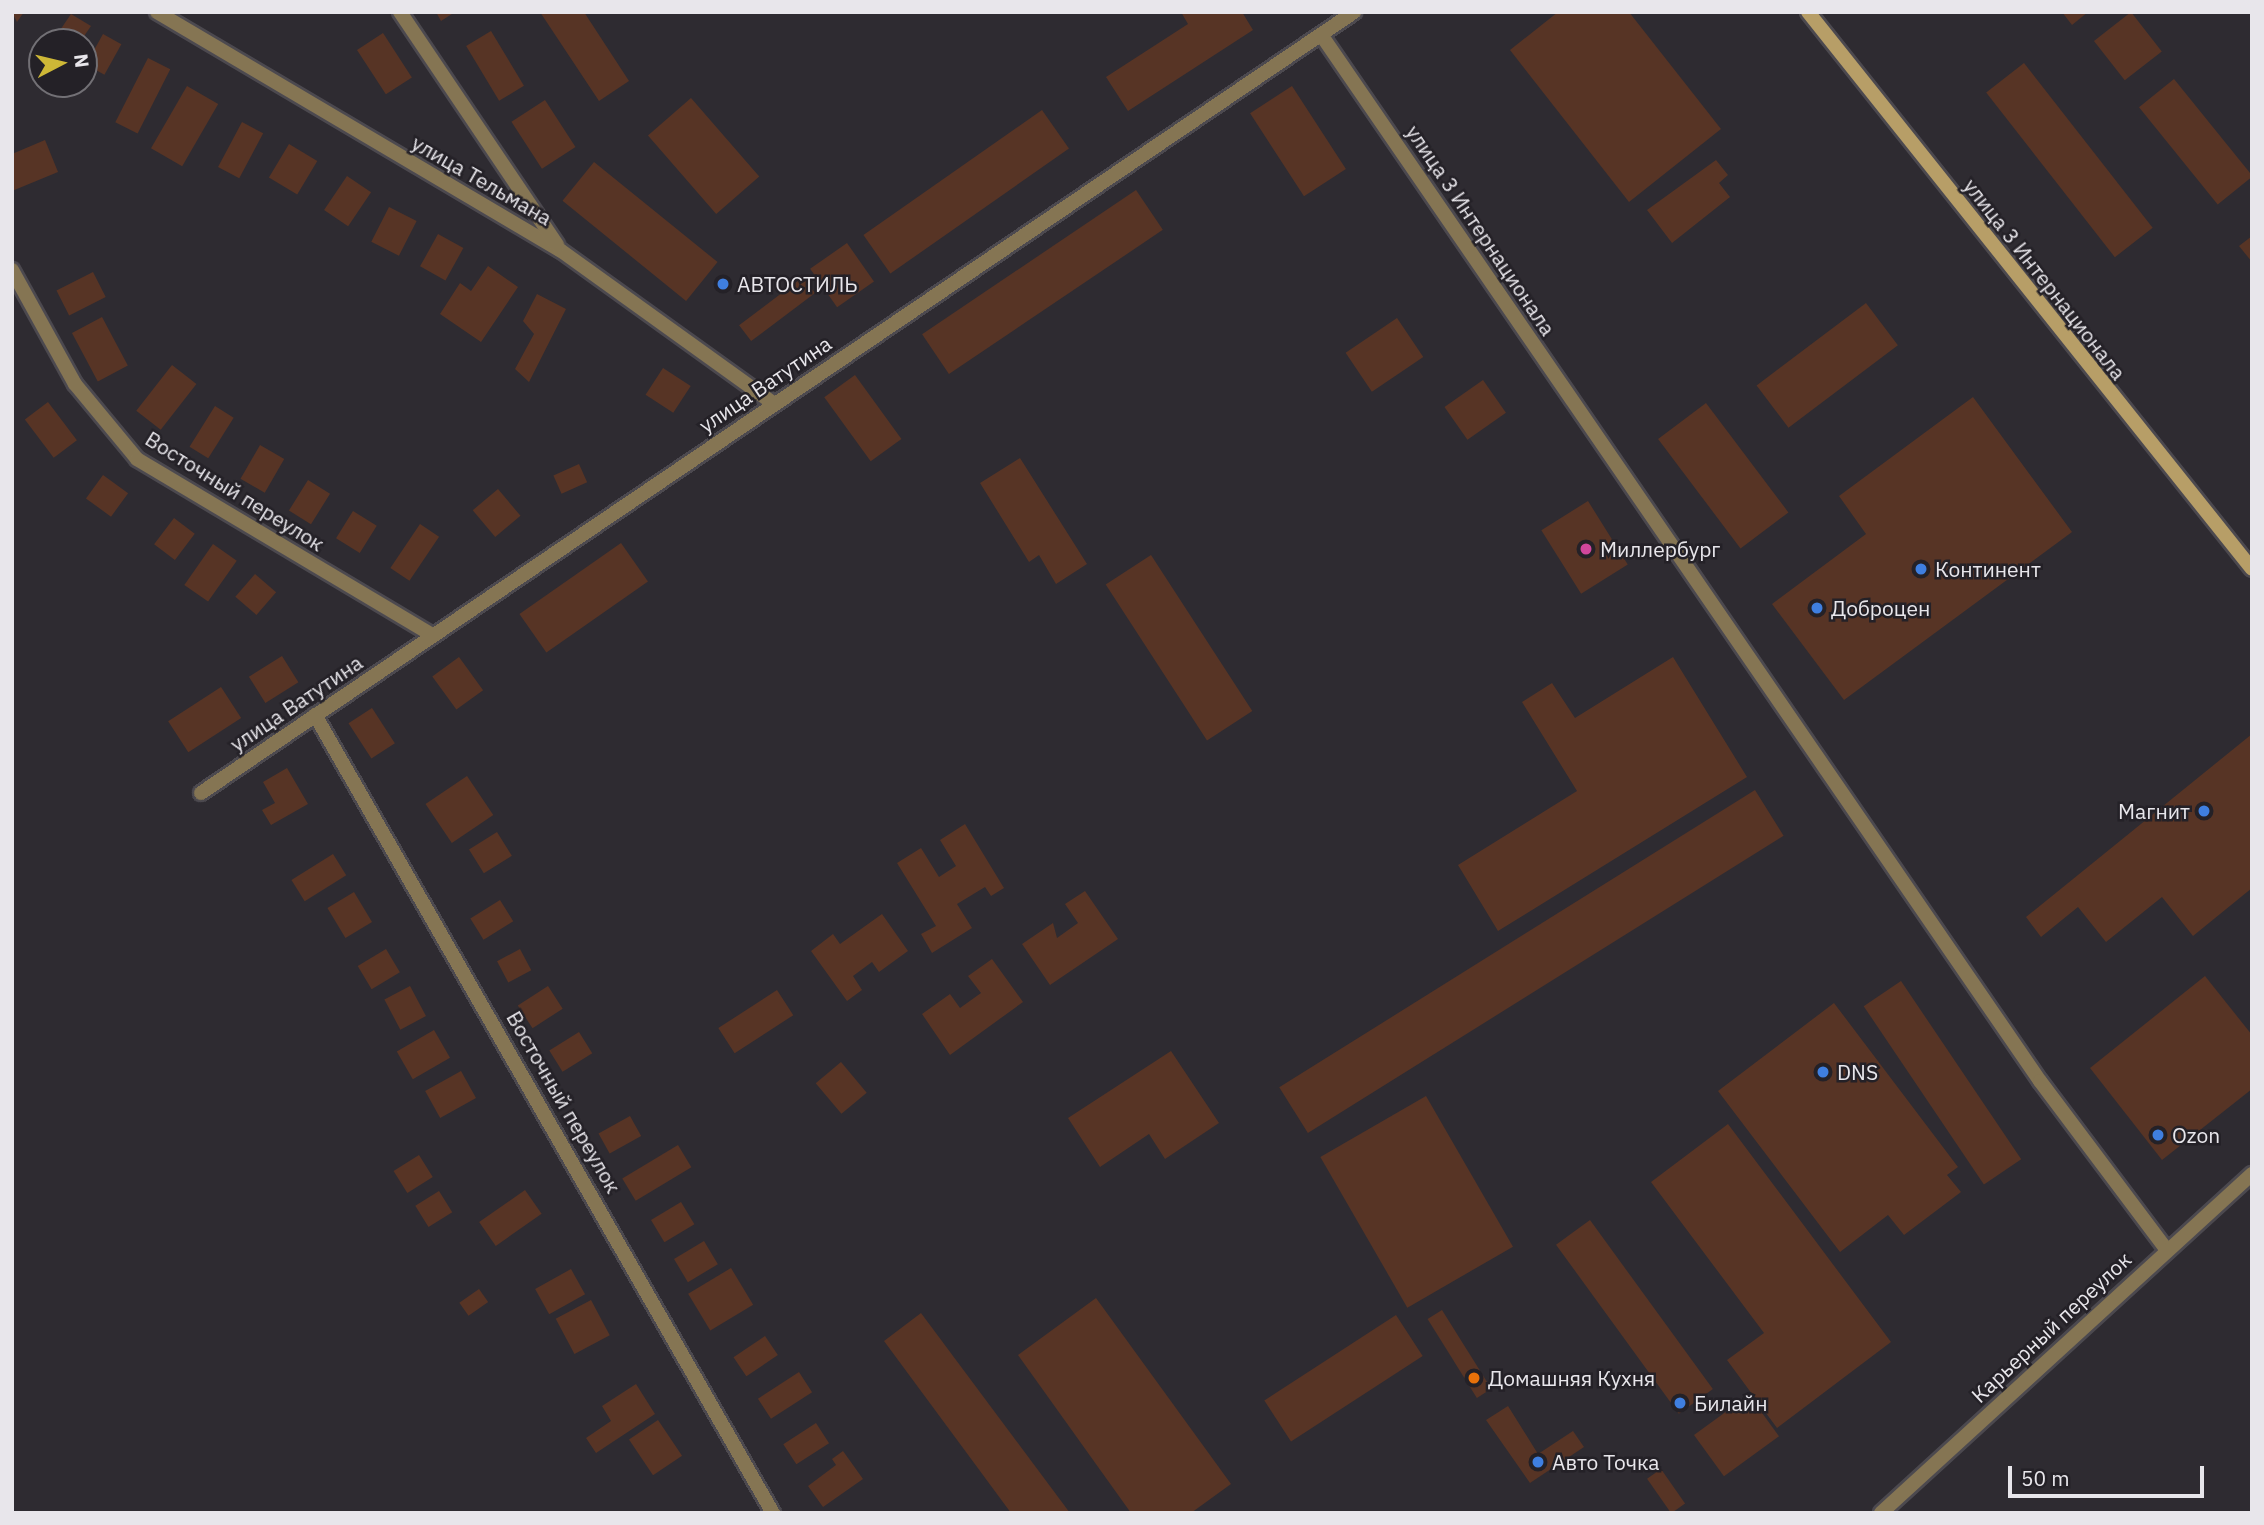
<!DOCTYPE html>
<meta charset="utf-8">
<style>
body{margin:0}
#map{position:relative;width:2264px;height:1525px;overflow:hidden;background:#2e2b31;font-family:"IBM Plex Sans",sans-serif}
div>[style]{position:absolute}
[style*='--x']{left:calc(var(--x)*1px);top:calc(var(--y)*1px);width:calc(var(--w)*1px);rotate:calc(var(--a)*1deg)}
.building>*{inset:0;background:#573425;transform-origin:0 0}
.roads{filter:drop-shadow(2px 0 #4c494f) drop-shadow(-2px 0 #4c494f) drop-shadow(0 2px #4c494f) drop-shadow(0 -2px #4c494f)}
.minor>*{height:14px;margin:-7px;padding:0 7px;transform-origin:7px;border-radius:7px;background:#857553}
.secondary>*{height:14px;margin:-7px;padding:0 7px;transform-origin:7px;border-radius:7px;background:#b79e67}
.dots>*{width:19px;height:19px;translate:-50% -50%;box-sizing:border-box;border:4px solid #242127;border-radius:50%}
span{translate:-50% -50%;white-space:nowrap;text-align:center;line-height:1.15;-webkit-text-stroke:5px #242127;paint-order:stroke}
.street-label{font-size:21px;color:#e8e6eb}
.poi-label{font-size:21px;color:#e8e6eb}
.left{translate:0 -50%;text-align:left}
.right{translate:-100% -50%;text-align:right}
.frame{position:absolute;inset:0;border:14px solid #e8e6eb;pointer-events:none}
.north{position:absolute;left:28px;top:28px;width:70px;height:70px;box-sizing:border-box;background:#242127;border:2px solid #727075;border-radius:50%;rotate:83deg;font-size:19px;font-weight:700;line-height:28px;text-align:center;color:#e8e6eb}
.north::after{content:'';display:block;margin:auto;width:24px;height:32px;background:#ceb837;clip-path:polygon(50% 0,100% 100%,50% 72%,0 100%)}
.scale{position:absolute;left:2008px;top:1466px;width:196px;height:32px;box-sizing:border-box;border:4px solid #e8e6eb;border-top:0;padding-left:9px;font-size:21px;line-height:24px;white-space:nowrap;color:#e8e6eb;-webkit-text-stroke:5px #242127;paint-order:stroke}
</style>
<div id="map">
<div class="building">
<div style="clip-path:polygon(12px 12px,24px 12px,17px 22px)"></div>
<div style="clip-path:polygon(436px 12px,455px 12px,441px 21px)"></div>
<div style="clip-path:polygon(540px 12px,584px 12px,629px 81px,599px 101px)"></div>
<div style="clip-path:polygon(1181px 12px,1242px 12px,1253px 30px,1128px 111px,1106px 77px,1188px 24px)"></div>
<div style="clip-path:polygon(1558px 12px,1629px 12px,1721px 129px,1629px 202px,1510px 50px)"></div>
<div style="clip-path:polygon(2062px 12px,2088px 12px,2072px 25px)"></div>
<div style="left:2131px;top:12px;width:50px;height:47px;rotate:52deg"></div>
<div style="clip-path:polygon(71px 14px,91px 26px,80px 42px,52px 42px)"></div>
<div style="left:491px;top:31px;width:64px;height:29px;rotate:59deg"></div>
<div style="left:383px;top:33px;width:53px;height:31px;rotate:57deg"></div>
<div style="left:103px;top:34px;width:21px;height:35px;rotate:29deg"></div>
<div style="left:148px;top:58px;width:25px;height:72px;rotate:27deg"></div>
<div style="left:2024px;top:63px;width:209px;height:48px;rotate:52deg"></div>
<div style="left:2174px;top:79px;width:125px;height:45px;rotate:51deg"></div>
<div style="left:187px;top:86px;width:36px;height:72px;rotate:30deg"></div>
<div style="left:1292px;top:86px;width:99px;height:50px;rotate:57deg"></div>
<div style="left:691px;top:98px;width:104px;height:57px;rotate:49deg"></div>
<div style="left:545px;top:100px;width:56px;height:40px;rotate:57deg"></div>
<div style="left:1042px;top:110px;width:47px;height:218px;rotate:55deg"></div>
<div style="left:242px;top:122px;width:24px;height:51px;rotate:28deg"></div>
<div style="clip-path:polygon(45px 140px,58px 172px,12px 191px,12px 154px)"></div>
<div style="left:289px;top:144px;width:33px;height:39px;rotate:31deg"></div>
<div style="clip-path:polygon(1716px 160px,1728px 175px,1719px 183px,1730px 197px,1672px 243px,1647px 210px)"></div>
<div style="left:594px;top:162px;width:159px;height:50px;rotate:39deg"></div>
<div style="left:347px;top:176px;width:29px;height:41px;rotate:34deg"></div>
<div style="left:1136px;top:190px;width:48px;height:258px;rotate:56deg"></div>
<div style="left:389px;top:207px;width:31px;height:39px;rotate:27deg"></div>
<div style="left:438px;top:234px;width:29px;height:37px;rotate:29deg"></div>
<div style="clip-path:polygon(2252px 236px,2252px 262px,2239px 246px)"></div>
<div style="left:847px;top:243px;width:47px;height:45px;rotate:55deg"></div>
<div style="clip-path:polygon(488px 266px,518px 287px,481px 342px,440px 314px,460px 283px,471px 291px)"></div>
<div style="left:93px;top:272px;width:28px;height:41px;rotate:63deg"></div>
<div style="left:803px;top:277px;width:20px;height:80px;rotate:53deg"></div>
<div style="clip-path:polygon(537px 294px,566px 309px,529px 382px,515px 369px,534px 334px,523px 321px)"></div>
<div style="left:1866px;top:303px;width:53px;height:137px;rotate:53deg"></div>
<div style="left:102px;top:317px;width:55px;height:34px;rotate:62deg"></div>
<div style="left:1397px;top:318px;width:47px;height:62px;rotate:56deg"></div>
<div style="left:172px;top:365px;width:31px;height:58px;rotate:38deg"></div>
<div style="left:663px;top:368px;width:33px;height:32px;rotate:33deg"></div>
<div style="left:855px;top:375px;width:79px;height:38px;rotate:54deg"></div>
<div style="left:1483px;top:380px;width:40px;height:47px;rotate:55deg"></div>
<div style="clip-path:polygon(1973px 397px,2072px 532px,1844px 700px,1772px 604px,1866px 534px,1839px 496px)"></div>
<div style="left:48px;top:402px;width:48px;height:29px;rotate:53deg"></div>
<div style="left:1706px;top:403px;width:137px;height:60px;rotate:53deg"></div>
<div style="left:215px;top:406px;width:22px;height:48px;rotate:32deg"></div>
<div style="left:260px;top:445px;width:28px;height:39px;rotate:30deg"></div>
<div style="clip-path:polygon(1020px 458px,1087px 564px,1056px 584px,1039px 555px,1029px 562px,980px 483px)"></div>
<div style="left:579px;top:464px;width:20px;height:28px;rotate:66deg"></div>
<div style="left:103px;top:475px;width:31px;height:29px;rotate:36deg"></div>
<div style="left:308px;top:480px;width:26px;height:36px;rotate:32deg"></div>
<div style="left:498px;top:489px;width:35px;height:33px;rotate:50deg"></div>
<div style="left:1588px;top:501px;width:75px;height:55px;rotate:58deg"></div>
<div style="left:353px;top:511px;width:28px;height:32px;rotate:32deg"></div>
<div style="left:174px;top:518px;width:26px;height:33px;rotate:37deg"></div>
<div style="left:420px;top:524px;width:23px;height:53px;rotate:34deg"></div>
<div style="left:621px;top:543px;width:47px;height:124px;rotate:55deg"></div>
<div style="left:213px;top:544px;width:29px;height:50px;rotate:35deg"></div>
<div style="left:1151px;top:555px;width:186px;height:54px;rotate:57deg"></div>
<div style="left:255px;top:574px;width:28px;height:30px;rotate:41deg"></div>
<div style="left:282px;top:656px;width:31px;height:39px;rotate:58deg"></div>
<div style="left:459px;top:657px;width:41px;height:33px;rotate:54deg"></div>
<div style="clip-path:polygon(1673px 657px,1747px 777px,1498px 931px,1458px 865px,1577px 791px,1522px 702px,1552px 683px,1575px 718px)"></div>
<div style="left:221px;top:687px;width:37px;height:63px;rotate:57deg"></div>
<div style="left:372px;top:708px;width:42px;height:28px;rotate:57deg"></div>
<div style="clip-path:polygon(2252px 734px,2252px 888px,2193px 936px,2162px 897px,2106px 942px,2078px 907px,2041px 937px,2026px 917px)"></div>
<div style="clip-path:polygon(287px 768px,308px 804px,271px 825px,262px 810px,275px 803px,263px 782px)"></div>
<div style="left:467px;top:776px;width:47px;height:50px;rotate:56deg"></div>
<div style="left:1755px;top:790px;width:54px;height:561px;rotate:58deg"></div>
<div style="clip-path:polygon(965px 824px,1004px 888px,991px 896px,985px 887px,957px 904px,972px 928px,932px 953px,921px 934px,936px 926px,897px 863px,921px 848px,939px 877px,956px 866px,940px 840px)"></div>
<div style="left:497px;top:832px;width:28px;height:33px;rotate:58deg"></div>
<div style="left:333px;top:854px;width:25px;height:49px;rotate:58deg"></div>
<div style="clip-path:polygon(1085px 891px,1118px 939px,1050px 985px,1022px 944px,1053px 923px,1057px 938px,1078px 923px,1065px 904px)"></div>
<div style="left:354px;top:892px;width:35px;height:31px;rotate:59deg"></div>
<div style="left:500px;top:900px;width:25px;height:35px;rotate:58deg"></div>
<div style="clip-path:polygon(882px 914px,908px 951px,879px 972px,872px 962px,853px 976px,862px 990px,847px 1001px,811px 951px,833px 934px,840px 944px)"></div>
<div style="left:386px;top:949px;width:27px;height:33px;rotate:59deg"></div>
<div style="left:520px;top:949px;width:24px;height:26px;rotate:62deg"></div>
<div style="clip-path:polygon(992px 959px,1023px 1002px,950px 1055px,922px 1014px,950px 994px,960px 1008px,981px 993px,968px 976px)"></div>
<div style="clip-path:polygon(2205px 976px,2252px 1035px,2252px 1089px,2162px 1160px,2090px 1068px)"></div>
<div style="left:1901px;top:981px;width:215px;height:45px;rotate:56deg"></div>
<div style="left:410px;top:986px;width:34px;height:29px;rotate:62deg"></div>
<div style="left:548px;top:986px;width:27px;height:36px;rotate:57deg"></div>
<div style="left:777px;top:990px;width:30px;height:70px;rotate:57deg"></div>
<div style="clip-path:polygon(1834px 1003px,1958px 1167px,1947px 1175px,1961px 1192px,1904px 1235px,1888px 1215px,1840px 1252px,1718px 1091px)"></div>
<div style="left:434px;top:1030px;width:32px;height:43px;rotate:60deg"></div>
<div style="left:579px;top:1032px;width:25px;height:35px;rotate:58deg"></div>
<div style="clip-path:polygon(1171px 1051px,1219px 1123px,1165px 1159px,1149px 1134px,1100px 1167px,1068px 1118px)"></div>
<div style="left:841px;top:1062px;width:40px;height:33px;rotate:50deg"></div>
<div style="left:461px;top:1071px;width:31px;height:41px;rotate:61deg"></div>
<div style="left:1426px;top:1096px;width:174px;height:122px;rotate:60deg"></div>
<div style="left:630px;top:1116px;width:23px;height:36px;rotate:61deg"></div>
<div style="clip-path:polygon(1728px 1124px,1891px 1342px,1777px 1428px,1727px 1360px,1764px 1333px,1651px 1182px)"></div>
<div style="left:678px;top:1145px;width:26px;height:65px;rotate:59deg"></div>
<div style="left:419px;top:1155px;width:26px;height:30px;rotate:58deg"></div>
<div style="left:525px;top:1190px;width:29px;height:56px;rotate:55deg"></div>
<div style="left:439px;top:1191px;width:25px;height:28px;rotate:58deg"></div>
<div style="left:681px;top:1202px;width:26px;height:35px;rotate:59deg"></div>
<div style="left:1590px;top:1220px;width:209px;height:42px;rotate:54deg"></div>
<div style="left:704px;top:1241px;width:27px;height:35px;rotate:59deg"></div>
<div style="left:731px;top:1268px;width:43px;height:50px;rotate:59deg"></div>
<div style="left:571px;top:1269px;width:29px;height:41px;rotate:61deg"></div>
<div style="left:479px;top:1289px;width:16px;height:24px;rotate:55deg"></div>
<div style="clip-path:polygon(1096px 1298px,1231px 1484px,1191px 1513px,1131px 1513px,1018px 1355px)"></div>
<div style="left:591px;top:1300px;width:40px;height:40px;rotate:62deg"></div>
<div style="left:1442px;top:1310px;width:93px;height:17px;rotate:58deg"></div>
<div style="clip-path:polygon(921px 1313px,1070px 1513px,1011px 1513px,884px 1341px)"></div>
<div style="left:1396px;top:1315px;width:49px;height:157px;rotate:57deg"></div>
<div style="left:765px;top:1336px;width:23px;height:38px;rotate:56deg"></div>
<div style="left:799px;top:1372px;width:24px;height:49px;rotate:57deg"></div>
<div style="clip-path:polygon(636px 1384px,655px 1414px,596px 1453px,586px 1438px,611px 1421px,602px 1406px)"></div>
<div style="left:1749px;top:1395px;width:51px;height:68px;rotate:54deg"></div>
<div style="clip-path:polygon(1508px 1406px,1538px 1454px,1573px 1431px,1584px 1447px,1530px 1483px,1486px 1420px)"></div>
<div style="left:658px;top:1420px;width:43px;height:35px;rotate:56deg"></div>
<div style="left:816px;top:1423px;width:24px;height:39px;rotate:57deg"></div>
<div style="clip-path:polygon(843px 1451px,863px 1479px,823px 1507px,808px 1486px,836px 1465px,832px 1459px)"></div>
<div style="left:1661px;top:1469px;width:42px;height:17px;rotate:55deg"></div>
</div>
<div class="roads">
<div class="minor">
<div style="--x:157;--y:12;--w:468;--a:30.6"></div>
<div style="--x:560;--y:250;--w:262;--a:35.7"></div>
<div style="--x:400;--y:12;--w:281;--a:56"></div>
<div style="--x:1322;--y:36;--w:1268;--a:55.51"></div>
<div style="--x:2040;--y:1081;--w:210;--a:53.1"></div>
<div style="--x:12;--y:270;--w:130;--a:61.1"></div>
<div style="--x:75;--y:384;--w:97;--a:50.4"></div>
<div style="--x:137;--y:459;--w:344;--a:30.8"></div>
<div style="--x:315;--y:715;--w:920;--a:60.15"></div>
<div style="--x:201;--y:793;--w:1393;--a:-34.11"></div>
<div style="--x:1881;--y:1513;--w:503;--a:-42.42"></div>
</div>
<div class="secondary">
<div style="--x:1808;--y:12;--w:712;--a:51.44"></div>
</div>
</div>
<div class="dots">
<div style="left:723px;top:284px;background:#3f7fe0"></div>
<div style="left:1586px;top:549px;background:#d1479c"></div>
<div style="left:1921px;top:569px;background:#3f7fe0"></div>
<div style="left:1817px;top:608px;background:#3f7fe0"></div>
<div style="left:2204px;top:811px;background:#3f7fe0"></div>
<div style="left:1823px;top:1072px;background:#3f7fe0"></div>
<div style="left:2158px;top:1135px;background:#3f7fe0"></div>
<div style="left:1474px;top:1378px;background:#e8710a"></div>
<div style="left:1680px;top:1403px;background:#3f7fe0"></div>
<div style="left:1538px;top:1462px;background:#3f7fe0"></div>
</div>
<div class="street-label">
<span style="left:482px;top:180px;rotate:30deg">улица Тельмана</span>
<span style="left:1481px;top:230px;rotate:56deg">улица 3 Интернационала</span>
<span style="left:2045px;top:279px;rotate:52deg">улица 3 Интернационала</span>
<span style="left:765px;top:384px;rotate:-34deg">улица Ватутина</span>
<span style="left:235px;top:491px;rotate:32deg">Восточный переулок</span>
<span style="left:296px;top:703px;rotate:-34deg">улица Ватутина</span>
<span style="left:564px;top:1102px;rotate:60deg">Восточный переулок</span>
<span style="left:2051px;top:1327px;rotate:-43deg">Карьерный переулок</span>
</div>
<div class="poi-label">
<span class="left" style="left:737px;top:284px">АВТОСТИЛЬ</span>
<span class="left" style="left:1600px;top:549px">Миллербург</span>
<span class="left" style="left:1935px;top:569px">Континент</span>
<span class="left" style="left:1831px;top:608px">Доброцен</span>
<span class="right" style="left:2190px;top:811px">Магнит</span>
<span class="left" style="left:1837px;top:1072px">DNS</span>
<span class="left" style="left:2172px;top:1135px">Ozon</span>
<span class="left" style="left:1488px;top:1378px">Домашняя Кухня</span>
<span class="left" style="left:1694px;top:1403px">Билайн</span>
<span class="left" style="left:1552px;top:1462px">Авто Точка</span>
</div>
<div class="frame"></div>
<div class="north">N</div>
<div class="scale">50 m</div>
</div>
